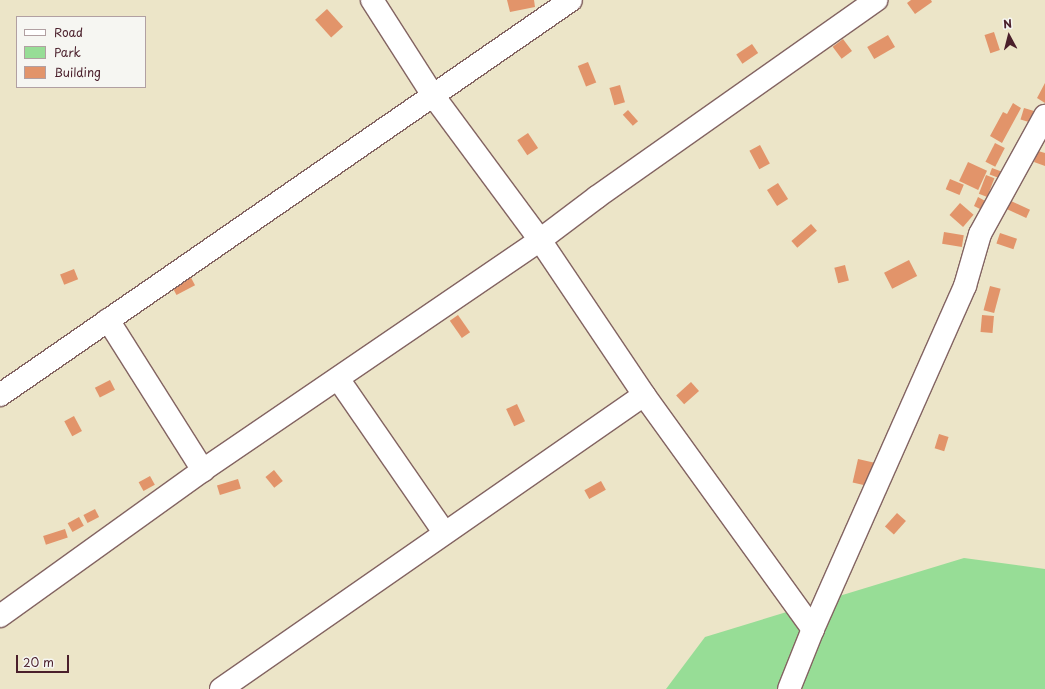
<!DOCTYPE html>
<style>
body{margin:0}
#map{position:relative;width:1045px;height:689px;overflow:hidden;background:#ece5c8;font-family:"Playpen Sans",sans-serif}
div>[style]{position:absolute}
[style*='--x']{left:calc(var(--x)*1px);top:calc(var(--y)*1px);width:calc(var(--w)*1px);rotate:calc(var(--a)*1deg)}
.green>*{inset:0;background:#97dd96}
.building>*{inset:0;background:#e2946a;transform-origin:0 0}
.roads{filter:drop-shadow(1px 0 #836462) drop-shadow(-1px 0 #836462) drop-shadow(0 1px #836462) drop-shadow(0 -1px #836462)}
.minor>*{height:22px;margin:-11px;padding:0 11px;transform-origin:11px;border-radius:11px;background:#fff}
span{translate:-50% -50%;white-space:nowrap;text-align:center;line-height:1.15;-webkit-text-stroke:3px #f6f6f2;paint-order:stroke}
.legend{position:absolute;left:16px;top:16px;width:130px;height:72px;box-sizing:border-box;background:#f6f6f2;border:1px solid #b1a0a2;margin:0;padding:5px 7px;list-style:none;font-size:12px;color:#4a1f2b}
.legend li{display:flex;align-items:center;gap:8px;height:20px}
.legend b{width:20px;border:1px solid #b1a0a2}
.north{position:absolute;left:989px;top:16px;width:40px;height:40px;-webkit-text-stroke:3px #f6f6f2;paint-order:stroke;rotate:353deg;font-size:11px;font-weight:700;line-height:16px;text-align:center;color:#4a1f2b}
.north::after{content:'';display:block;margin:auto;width:14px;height:18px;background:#4a1f2b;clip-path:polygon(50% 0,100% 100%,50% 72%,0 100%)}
.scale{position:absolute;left:16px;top:655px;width:53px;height:18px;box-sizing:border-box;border:2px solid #4a1f2b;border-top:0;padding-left:5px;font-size:12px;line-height:14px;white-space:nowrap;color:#4a1f2b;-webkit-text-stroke:3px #f6f6f2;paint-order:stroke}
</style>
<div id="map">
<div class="green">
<div style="clip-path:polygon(964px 558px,1045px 569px,1045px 689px,666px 689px,705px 637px)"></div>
</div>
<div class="building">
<div style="clip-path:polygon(507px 0,534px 0,535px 7px,510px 12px)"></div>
<div style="clip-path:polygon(911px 0,931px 0,932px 2px,915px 14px,907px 3px)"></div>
<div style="left:327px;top:9px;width:24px;height:16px;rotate:48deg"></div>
<div style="left:994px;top:32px;width:19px;height:10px;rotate:72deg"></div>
<div style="left:888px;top:35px;width:14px;height:24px;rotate:60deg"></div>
<div style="left:843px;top:39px;width:15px;height:13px;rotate:53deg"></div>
<div style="left:752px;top:44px;width:11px;height:19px;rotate:56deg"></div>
<div style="left:588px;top:62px;width:22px;height:11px;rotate:68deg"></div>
<div style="clip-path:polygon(1045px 83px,1045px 103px,1037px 98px)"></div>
<div style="left:620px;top:85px;width:18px;height:11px;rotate:74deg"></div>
<div style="clip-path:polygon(1013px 103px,1021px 108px,1002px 143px,990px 136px,1003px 112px,1007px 114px)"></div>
<div style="left:1024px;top:108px;width:14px;height:12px;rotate:17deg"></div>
<div style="left:628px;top:110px;width:15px;height:7px;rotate:48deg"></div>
<div style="left:528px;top:133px;width:18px;height:13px;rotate:56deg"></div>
<div style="left:995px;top:143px;width:11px;height:21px;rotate:27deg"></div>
<div style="left:760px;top:145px;width:21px;height:12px;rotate:62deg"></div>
<div style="clip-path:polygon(1038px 151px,1045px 153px,1045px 166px,1034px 162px)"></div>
<div style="left:968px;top:162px;width:21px;height:21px;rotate:25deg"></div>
<div style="left:992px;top:168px;width:15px;height:7px;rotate:20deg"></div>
<div style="left:986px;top:175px;width:9px;height:20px;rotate:21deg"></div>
<div style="left:950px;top:179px;width:15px;height:11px;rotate:23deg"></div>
<div style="left:778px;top:183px;width:19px;height:13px;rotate:58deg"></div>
<div style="clip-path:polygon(978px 197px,987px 202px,982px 210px,974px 206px)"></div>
<div style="left:1011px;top:201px;width:21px;height:9px;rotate:25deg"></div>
<div style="left:960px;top:203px;width:18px;height:16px;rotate:41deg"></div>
<div style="left:811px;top:224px;width:9px;height:26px;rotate:49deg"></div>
<div style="left:944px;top:232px;width:20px;height:12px;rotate:9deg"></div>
<div style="left:1000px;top:233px;width:18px;height:11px;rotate:19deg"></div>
<div style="left:909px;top:260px;width:18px;height:28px;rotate:63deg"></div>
<div style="left:845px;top:265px;width:16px;height:11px;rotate:76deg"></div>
<div style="left:74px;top:269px;width:11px;height:15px;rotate:68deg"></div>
<div style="left:188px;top:272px;width:15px;height:21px;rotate:62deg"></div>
<div style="left:990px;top:286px;width:11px;height:25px;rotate:15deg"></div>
<div style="left:458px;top:315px;width:21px;height:10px;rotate:55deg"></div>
<div style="left:982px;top:315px;width:12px;height:17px;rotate:5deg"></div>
<div style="left:110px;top:380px;width:11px;height:17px;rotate:63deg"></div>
<div style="left:691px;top:382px;width:12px;height:20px;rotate:48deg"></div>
<div style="left:517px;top:404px;width:19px;height:12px;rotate:65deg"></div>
<div style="left:74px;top:416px;width:17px;height:11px;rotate:62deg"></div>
<div style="left:939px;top:434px;width:10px;height:15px;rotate:17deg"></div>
<div style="left:858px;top:459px;width:18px;height:24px;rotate:13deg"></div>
<div style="left:274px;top:470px;width:14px;height:11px;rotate:51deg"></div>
<div style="left:150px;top:476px;width:10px;height:13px;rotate:61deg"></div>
<div style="left:238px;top:479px;width:10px;height:22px;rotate:73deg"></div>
<div style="left:601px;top:481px;width:10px;height:19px;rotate:61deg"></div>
<div style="left:95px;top:509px;width:9px;height:13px;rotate:63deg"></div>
<div style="left:897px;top:513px;width:12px;height:18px;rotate:42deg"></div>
<div style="left:79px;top:517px;width:10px;height:13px;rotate:61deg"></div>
<div style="left:65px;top:529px;width:9px;height:23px;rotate:72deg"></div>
</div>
<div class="roads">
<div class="minor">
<div style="--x:372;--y:0;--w:112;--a:57.4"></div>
<div style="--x:432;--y:94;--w:182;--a:53.5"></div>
<div style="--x:540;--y:240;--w:187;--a:56.1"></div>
<div style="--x:644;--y:395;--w:289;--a:54.2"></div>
<div style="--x:108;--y:320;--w:178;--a:57.7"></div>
<div style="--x:339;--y:380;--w:185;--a:55.4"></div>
<div style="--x:0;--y:395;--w:694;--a:-34.67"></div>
<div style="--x:0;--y:616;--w:250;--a:-35.7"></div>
<div style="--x:203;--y:470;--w:408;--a:-34.3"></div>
<div style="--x:540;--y:240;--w:71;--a:-37"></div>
<div style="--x:597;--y:197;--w:342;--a:-35.2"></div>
<div style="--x:221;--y:689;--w:515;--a:-34.8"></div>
<div style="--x:789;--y:689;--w:65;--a:-68.2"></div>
<div style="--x:813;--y:629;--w:375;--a:-66.1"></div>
<div style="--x:965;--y:286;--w:54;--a:-73.9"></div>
<div style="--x:980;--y:234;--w:135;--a:-61.2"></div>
</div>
</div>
<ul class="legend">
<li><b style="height:5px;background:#fff"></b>Road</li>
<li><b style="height:11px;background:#97dd96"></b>Park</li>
<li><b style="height:11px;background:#e2946a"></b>Building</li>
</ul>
<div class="north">N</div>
<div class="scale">20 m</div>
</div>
